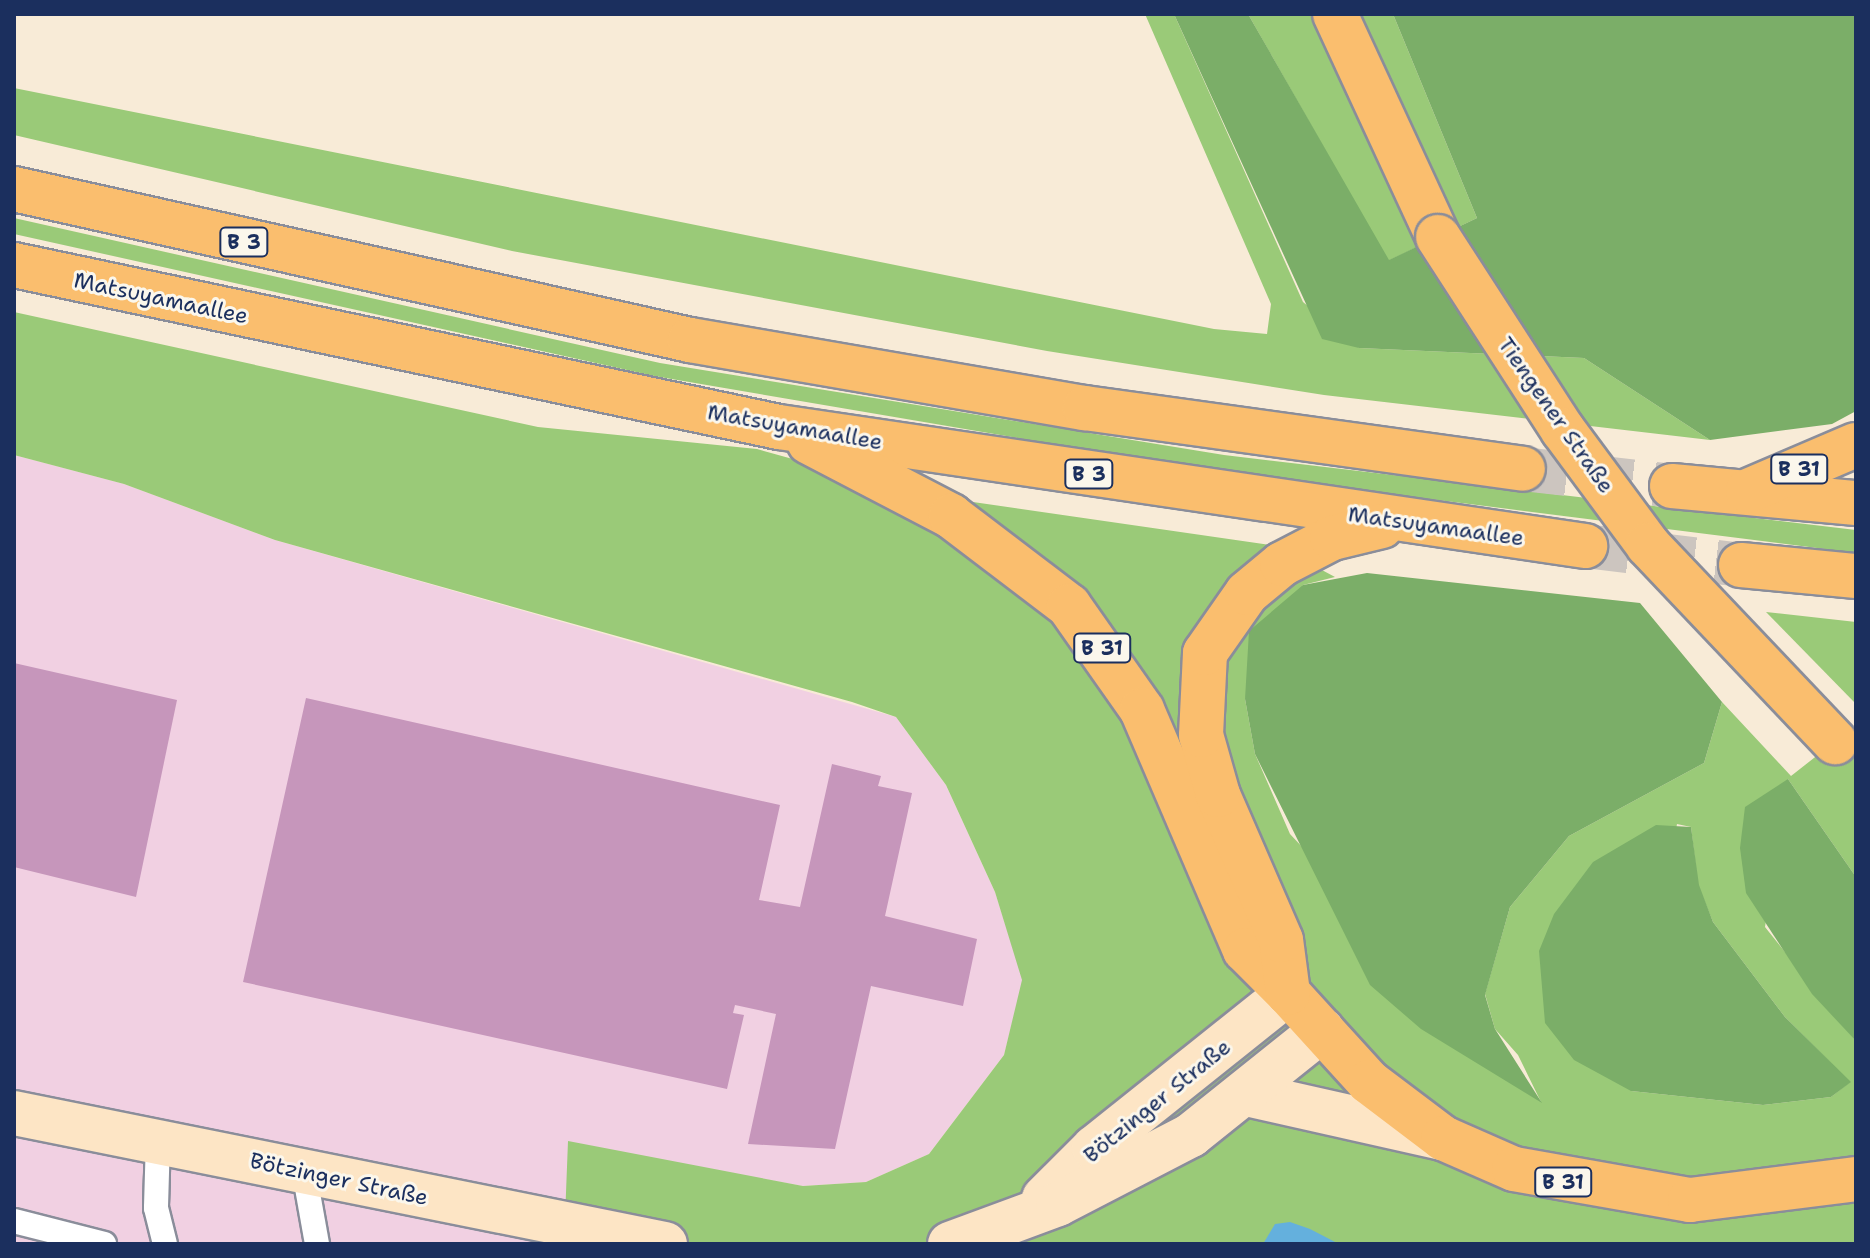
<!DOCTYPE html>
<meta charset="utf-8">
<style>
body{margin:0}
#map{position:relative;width:1870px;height:1258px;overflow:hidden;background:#f8ebd7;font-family:"Shantell Sans",sans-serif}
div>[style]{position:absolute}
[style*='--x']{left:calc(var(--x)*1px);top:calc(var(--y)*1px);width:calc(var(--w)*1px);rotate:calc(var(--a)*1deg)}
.built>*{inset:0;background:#f1d0e2}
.green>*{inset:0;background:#9aca78}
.forest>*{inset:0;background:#7bae68}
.water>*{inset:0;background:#64b0dd}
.building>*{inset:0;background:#c696bb}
.highway-tunnel>*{height:44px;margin-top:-22px;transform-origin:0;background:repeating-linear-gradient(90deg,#ccc5bf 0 44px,transparent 0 66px)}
.roads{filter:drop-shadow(2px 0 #8a8d9a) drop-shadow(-2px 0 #8a8d9a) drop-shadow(0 2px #8a8d9a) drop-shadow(0 -2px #8a8d9a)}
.lane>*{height:24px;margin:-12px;padding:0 12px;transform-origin:12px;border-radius:12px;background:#fff}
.secondary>*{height:44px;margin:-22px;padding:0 22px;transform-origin:22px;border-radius:22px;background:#fde5c5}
.primary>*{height:44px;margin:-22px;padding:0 22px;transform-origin:22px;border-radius:22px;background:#fabe6e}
.highway>*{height:44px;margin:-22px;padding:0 22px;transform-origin:22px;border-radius:22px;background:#fabe6e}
.bridges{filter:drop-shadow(2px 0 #8a8d9a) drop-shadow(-2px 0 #8a8d9a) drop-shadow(0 2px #8a8d9a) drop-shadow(0 -2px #8a8d9a)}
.primary-bridge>*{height:44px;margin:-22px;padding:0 22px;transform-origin:22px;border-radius:22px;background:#fabe6e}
span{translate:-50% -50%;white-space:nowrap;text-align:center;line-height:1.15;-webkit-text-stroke:6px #fbf7ec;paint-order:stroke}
.shield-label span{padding:2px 6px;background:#fbf7ec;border:2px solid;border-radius:6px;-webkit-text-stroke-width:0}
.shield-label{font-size:20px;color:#1b2f5e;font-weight:700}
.street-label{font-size:22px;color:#1b2f5e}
.frame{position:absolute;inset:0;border:16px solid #1b2f5e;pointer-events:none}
</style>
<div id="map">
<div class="built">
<div style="clip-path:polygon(14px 455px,124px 484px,275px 540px,896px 717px,946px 785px,995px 892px,1023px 980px,1004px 1055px,929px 1154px,866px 1182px,803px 1186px,740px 1175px,564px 1244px,14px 1244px)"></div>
</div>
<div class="green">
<div style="clip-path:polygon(1145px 14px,1174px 14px,1303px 302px,1359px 348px,1584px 358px,1710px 440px,1324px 395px,1047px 351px,512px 251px,14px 135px,14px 88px,1214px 329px,1267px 334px,1271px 304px)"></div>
<div style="clip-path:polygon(1248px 14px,1393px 14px,1477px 218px,1388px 261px)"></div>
<div style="clip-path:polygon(14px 218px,660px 363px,1224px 455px,1856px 530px,1856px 553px,1217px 472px,654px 376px,14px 234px)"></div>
<div style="clip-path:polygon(evenodd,14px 312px,538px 427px,757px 449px,872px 481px,956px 541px,973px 502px,1277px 546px,1335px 577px,1303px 585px,1245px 699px,1255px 754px,1290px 834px,1541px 1102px,1518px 1055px,1495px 1029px,1485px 994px,1510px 907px,1569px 836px,1704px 763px,1722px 702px,1791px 776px,1856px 725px,1856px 877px,1788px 779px,1765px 927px,1856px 1041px,1856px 1244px,564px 1244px,568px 1141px,803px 1186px,866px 1182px,929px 1154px,1004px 1055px,1022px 980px,995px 892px,946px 785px,896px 717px,852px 702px,275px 540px,124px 484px,14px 455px,14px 312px,1677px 824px,1691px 827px,1698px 885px,1713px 922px,1785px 1017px,1850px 1082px,1831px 1097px,1763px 1105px,1631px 1091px,1677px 824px)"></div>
<div style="clip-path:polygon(1766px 612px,1856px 622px,1856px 704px)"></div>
</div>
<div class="forest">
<div style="clip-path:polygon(1174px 14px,1248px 14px,1389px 260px,1477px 218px,1393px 14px,1856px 14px,1856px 411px,1832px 424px,1710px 440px,1584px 358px,1359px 348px,1322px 339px)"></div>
<div style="clip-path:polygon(1367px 573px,1640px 603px,1722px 702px,1704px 763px,1569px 836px,1510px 907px,1485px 995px,1495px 1029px,1542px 1103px,1421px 1029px,1370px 985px,1255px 754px,1245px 699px,1249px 631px,1303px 585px)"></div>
<div style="clip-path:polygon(1788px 779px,1856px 877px,1856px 1041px,1812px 994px,1746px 893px,1740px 848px,1745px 807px)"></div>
<div style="clip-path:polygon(1656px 825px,1691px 827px,1699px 885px,1713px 922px,1785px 1017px,1851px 1082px,1831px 1097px,1763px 1105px,1631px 1091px,1574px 1060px,1545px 1023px,1539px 951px,1554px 914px,1593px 862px)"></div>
</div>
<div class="water">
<div style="clip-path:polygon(1290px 1222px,1310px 1229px,1339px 1244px,1263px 1244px,1275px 1224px)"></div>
</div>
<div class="building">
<div style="clip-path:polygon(14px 663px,177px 700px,136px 897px,14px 867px)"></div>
<div style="clip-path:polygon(306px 698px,780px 805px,759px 900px,800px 907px,832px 764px,881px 776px,878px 786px,912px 793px,885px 916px,977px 939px,963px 1006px,871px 986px,835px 1149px,748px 1144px,776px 1014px,735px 1005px,733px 1013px,744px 1015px,727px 1089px,243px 982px)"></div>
</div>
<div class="highway-tunnel">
<div style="--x:1523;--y:469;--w:150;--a:6.5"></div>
<div style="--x:1585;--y:546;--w:157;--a:6.9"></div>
</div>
<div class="roads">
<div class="lane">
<div style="--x:158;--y:1139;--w:69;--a:91.7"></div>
<div style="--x:156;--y:1208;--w:37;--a:76"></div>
<div style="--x:304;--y:1171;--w:74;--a:79.9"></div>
<div style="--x:14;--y:1221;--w:93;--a:14.3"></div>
</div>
<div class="secondary">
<div style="--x:1247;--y:1094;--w:201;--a:12.7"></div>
<div style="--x:14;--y:1113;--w:664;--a:11.38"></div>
<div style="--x:1044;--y:1198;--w:71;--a:-45"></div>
<div style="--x:1094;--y:1148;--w:248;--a:-38.6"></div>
<div style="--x:950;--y:1244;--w:115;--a:-20.3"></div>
<div style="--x:1058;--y:1204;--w:150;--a:-27.4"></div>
<div style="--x:1191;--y:1135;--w:168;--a:-38.7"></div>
</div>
<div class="primary">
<div style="--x:1335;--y:14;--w:246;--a:65.2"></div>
<div style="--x:1288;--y:993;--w:120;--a:47.7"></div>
<div style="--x:1369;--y:1082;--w:93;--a:37.1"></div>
<div style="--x:1443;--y:1138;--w:77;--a:23.6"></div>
<div style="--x:1514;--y:1169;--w:179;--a:10"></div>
<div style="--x:1690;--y:1200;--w:167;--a:-7.2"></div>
</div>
<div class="highway">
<div style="--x:14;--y:189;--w:693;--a:12.59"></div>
<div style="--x:690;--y:340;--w:401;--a:9.8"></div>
<div style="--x:1085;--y:408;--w:442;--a:7.9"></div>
<div style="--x:14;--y:265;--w:782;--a:11.96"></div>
<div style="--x:779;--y:427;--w:815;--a:8.4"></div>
<div style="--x:809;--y:442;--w:160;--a:27.5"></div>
<div style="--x:951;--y:516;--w:148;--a:37.3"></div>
<div style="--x:1069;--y:606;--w:127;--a:54.9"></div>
<div style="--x:1142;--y:710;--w:261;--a:66.8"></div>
<div style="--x:1245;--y:950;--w:61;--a:45"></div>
<div style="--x:1672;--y:486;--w:185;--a:5.3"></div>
<div style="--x:1748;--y:491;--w:117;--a:-23.1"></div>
<div style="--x:1741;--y:565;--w:116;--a:5.5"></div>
<div style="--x:1288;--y:993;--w:53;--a:-97.5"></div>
<div style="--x:1281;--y:940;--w:158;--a:-113.5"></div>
<div style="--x:1218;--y:795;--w:62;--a:-105.8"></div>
<div style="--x:1201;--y:735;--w:82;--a:-87.2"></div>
<div style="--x:1205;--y:653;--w:73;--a:-55"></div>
<div style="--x:1247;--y:593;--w:45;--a:-39.6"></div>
<div style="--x:1282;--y:564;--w:56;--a:-27.5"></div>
<div style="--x:1332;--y:538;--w:51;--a:-13.5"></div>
</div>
</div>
<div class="bridges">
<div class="primary-bridge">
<div style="--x:1438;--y:237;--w:230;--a:57.1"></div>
<div style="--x:1563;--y:430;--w:143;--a:53.5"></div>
<div style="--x:1648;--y:545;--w:272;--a:46.5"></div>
</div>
</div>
<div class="shield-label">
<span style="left:244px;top:242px">B 3</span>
<span style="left:1799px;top:469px">B 31</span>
<span style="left:1089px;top:474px">B 3</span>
<span style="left:1102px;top:648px">B 31</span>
<span style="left:1563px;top:1182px">B 31</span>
</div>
<div class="street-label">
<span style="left:161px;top:298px;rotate:12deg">Matsuyamaallee</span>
<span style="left:1556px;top:415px;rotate:55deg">Tiengener Straße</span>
<span style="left:795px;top:427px;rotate:10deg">Matsuyamaallee</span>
<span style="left:1436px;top:526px;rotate:8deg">Matsuyamaallee</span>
<span style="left:1157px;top:1101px;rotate:-39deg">Bötzinger Straße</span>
<span style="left:339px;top:1179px;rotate:12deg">Bötzinger Straße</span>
</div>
<div class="frame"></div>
</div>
